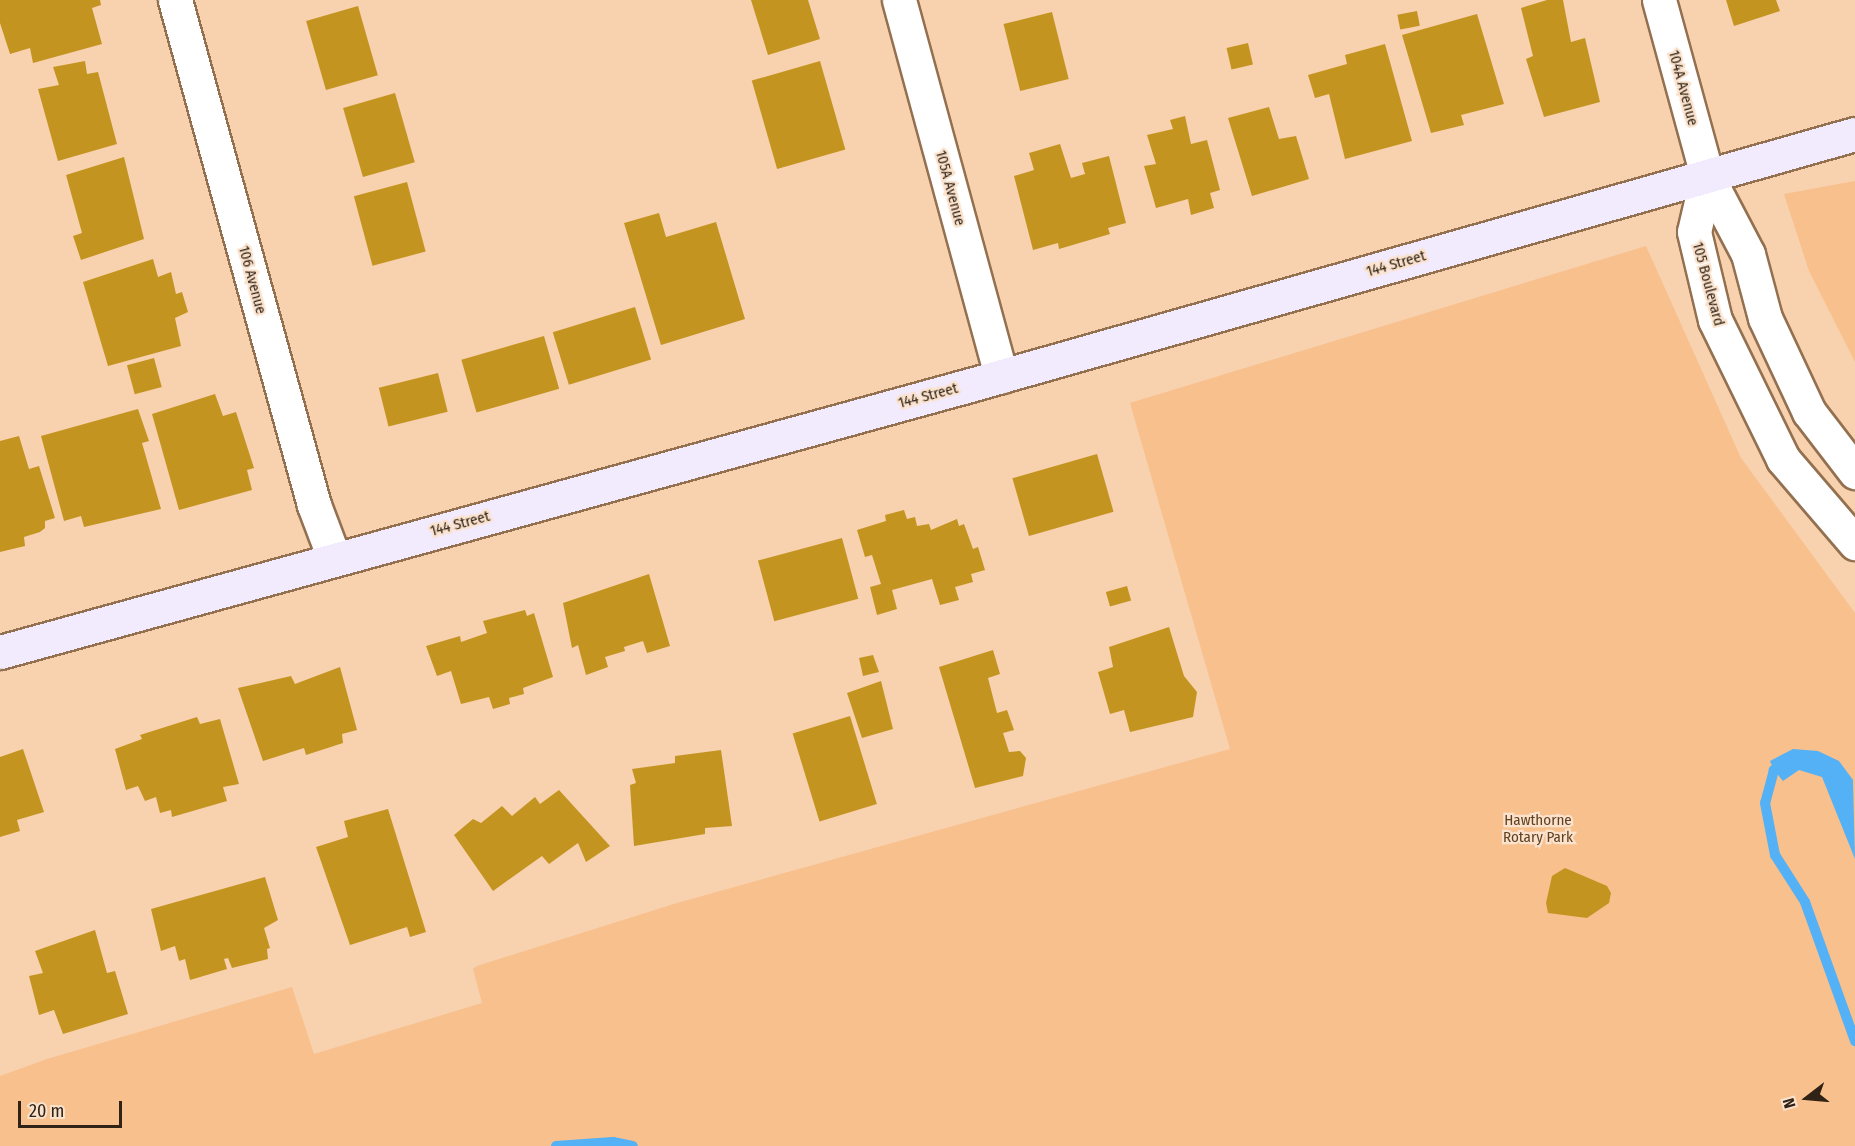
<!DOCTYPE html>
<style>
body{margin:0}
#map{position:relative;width:1855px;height:1146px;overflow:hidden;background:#f8d1ae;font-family:"Fira Sans Condensed",sans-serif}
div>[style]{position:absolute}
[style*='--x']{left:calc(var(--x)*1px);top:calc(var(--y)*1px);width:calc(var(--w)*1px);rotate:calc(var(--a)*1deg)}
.green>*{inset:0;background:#f7c08d}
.water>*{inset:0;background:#54b1f6}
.stream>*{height:10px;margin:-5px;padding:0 5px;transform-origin:5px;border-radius:5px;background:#54b1f6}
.building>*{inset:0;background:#c49421;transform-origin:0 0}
.roads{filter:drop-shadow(2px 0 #937050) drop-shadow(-2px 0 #937050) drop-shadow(0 2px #937050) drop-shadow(0 -2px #937050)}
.minor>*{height:33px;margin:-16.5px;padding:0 16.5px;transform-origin:16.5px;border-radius:16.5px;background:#fff}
.tertiary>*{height:33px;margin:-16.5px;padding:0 16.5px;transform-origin:16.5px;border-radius:16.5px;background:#fff}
.secondary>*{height:33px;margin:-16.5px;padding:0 16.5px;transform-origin:16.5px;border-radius:16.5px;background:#f2eafd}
span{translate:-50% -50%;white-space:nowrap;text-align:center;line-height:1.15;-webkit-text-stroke:4.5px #fae2cd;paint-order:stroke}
.street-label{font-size:15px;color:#302214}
.park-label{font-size:15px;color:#624121}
.north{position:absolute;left:1777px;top:1068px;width:60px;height:60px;-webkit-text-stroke:4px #fae2cd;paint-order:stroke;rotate:254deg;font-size:16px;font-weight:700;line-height:24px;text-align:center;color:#302214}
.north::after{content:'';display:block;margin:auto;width:21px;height:27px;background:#302214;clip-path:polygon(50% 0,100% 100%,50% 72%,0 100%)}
.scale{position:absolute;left:18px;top:1101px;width:104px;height:27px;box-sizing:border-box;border:3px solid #302214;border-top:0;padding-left:8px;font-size:18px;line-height:21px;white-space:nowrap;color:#302214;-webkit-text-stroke:4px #fae2cd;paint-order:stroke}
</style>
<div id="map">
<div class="green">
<div style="clip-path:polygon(1855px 181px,1855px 362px,1809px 271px,1784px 194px)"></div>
<div style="clip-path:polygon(1646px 246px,1741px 458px,1855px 613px,1855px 1146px,0 1146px,0 1076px,47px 1059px,292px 987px,314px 1054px,482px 1003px,473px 969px,477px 966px,677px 903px,1230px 749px,1130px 403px)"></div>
</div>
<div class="water">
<div style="clip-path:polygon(1793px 749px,1818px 751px,1839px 761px,1853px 780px,1855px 859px,1822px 777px,1799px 770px,1783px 781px,1774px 770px,1770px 761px)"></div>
</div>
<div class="stream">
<div style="--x:1787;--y:766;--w:14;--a:163"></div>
<div style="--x:1774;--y:770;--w:34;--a:105"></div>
<div style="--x:1765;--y:803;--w:53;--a:79.1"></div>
<div style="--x:1775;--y:855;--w:56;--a:57.4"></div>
<div style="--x:1805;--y:902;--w:148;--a:70.2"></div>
<div style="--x:556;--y:1146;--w:57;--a:-4"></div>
<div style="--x:613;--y:1142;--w:20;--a:11"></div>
</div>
<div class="building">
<div style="clip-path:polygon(0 0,100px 0,101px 5px,92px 8px,102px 44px,33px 63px,30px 48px,10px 54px,0 23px)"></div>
<div style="clip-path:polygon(751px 0,808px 0,820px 39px,768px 55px)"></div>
<div style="clip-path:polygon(1547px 0,1563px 0,1571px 42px,1585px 38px,1600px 102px,1544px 117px,1526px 59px,1533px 56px,1521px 8px)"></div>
<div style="clip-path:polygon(1726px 0,1776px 0,1780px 11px,1734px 26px)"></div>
<div style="left:358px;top:6px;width:72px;height:54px;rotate:74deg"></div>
<div style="left:1417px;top:11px;width:15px;height:20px;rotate:79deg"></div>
<div style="left:1052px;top:12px;width:69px;height:50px;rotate:76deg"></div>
<div style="clip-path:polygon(1477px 14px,1504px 104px,1461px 115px,1464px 125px,1431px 133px,1402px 35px)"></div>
<div style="left:1248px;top:43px;width:22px;height:22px;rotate:77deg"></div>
<div style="clip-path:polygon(1385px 44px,1412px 141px,1345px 159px,1329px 94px,1315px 98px,1308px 75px,1347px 64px,1345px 55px)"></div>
<div style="clip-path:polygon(85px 61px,87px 74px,98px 72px,117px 144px,58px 161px,38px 89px,59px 85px,53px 67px)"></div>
<div style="left:820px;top:61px;width:92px;height:71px;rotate:74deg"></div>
<div style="left:395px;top:93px;width:72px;height:54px;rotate:74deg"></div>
<div style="clip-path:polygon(1269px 107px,1279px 139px,1296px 136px,1309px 179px,1252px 196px,1228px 118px)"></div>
<div style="clip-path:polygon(1185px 116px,1191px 144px,1207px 140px,1220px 190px,1210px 193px,1214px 208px,1191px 215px,1188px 199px,1156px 208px,1144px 166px,1156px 164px,1147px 135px,1173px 129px,1170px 120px)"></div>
<div style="clip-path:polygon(1060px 144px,1071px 178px,1085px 174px,1082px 163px,1109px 156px,1126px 223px,1108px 228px,1110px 234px,1059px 249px,1058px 243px,1033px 250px,1014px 176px,1034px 170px,1029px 153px)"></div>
<div style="clip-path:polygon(124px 157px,144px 239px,81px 260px,73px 236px,82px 233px,66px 175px)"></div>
<div style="left:407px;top:182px;width:72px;height:55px;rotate:75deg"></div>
<div style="clip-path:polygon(659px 213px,666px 237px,716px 222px,745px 319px,661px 345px,624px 223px)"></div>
<div style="clip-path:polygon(153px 259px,158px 277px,171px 272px,176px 294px,182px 292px,188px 312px,175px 318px,181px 346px,108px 366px,83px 282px)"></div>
<div style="left:635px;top:307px;width:55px;height:86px;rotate:73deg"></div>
<div style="left:544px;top:336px;width:55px;height:86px;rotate:74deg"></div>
<div style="left:154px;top:358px;width:30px;height:28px;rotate:75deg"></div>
<div style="left:438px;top:373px;width:40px;height:61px;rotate:76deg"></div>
<div style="clip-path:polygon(215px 394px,223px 416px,236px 412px,254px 468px,247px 470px,252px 490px,179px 510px,152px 414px)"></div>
<div style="clip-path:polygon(138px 409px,149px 441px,142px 443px,161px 509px,84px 527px,81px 516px,64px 521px,41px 436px)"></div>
<div style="clip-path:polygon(19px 436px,29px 469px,39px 466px,55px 518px,45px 521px,45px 528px,40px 532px,24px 537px,25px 546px,0 552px,0 441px)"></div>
<div style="left:1097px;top:454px;width:60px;height:88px;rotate:74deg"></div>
<div style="clip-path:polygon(904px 510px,907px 519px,915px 517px,917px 526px,929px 524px,931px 530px,957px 519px,959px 526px,964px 524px,973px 549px,978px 547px,985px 570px,971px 574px,973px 582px,955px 587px,959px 600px,940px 605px,932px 579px,892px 590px,897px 609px,877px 615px,870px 587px,881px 584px,872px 555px,865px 557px,857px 530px,886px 521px,885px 515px)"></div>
<div style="left:842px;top:538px;width:63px;height:87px;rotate:75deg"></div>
<div style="clip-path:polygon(649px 574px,670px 646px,647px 653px,643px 641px,624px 647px,625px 651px,605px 657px,608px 667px,586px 675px,578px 645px,572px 648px,563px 603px)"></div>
<div style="left:1127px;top:586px;width:15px;height:22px;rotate:74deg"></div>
<div style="clip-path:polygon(525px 610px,527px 616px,534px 613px,553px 677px,523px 688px,524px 694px,509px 698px,510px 704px,493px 709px,489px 697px,461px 704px,451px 671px,437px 676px,426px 646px,460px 636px,461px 642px,487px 633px,483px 621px)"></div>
<div style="clip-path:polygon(1169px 627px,1184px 676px,1197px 692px,1193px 717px,1130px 732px,1124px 710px,1110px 714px,1098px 672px,1113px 667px,1109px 647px)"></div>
<div style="clip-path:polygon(993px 650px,1000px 674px,988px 678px,997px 713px,1007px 710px,1014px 730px,1003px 733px,1009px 752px,1020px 751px,1026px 758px,1023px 776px,975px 788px,939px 667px)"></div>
<div style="clip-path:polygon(873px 655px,879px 672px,863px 676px,859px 658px)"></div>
<div style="clip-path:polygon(340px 667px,357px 730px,342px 734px,343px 743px,306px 755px,304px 748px,263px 761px,238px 688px,291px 676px,295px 684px)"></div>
<div style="clip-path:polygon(881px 681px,893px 729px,862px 738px,847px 693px)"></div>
<div style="left:850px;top:716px;width:92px;height:60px;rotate:73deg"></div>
<div style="clip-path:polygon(197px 717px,200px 724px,220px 719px,239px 784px,223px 787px,227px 801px,172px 817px,171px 810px,160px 813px,156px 797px,145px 801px,138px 786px,126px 790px,115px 749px,142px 739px,140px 735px)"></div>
<div style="clip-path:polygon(23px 749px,44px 812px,17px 820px,20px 831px,0 837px,0 757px)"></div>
<div style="clip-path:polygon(721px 750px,732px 826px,705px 828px,705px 834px,634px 846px,630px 785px,636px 783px,632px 769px,675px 763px,675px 756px)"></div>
<div style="clip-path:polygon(559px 790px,610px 846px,586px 862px,578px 843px,549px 864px,542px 856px,493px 891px,454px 835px,473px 819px,481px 823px,502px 806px,512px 816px,535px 797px,540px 804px)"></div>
<div style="clip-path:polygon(388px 809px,426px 932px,410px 937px,407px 927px,350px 945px,316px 847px,348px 837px,344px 821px)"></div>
<div style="clip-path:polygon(1565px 868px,1607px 886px,1611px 893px,1609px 903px,1587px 918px,1548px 913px,1546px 903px,1552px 876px)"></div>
<div style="clip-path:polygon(265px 877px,278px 920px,264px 928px,270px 948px,267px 949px,268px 959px,232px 968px,228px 958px,224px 959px,227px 969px,190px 980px,185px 959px,179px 961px,175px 946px,161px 951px,151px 909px)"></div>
<div style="clip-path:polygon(95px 930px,107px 973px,115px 971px,128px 1014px,63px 1034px,54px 1010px,39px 1015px,29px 976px,43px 973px,35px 951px)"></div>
</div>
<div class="roads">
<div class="minor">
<div style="--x:175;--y:0;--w:524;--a:74.61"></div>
<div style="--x:314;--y:505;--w:57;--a:69.3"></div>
<div style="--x:899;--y:0;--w:390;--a:74.8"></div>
<div style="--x:1659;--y:0;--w:182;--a:74.7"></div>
</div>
<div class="tertiary">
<div style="--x:1707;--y:176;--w:57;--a:103.1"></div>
<div style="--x:1694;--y:232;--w:90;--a:76.6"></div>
<div style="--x:1715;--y:320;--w:155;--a:63.9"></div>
<div style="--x:1783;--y:459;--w:111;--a:49.4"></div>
<div style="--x:1707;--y:176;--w:88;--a:62.3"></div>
<div style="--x:1748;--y:254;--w:66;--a:75.1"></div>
<div style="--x:1765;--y:318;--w:104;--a:64.9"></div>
<div style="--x:1809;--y:412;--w:76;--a:52.5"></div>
</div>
<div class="secondary">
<div style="--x:0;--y:652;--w:999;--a:-15.39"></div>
<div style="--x:963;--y:387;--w:927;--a:-15.84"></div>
</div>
</div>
<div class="street-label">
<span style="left:1683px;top:88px;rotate:75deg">104A Avenue</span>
<span style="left:950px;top:188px;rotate:75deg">105A Avenue</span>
<span style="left:1396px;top:264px;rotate:-16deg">144 Street</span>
<span style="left:252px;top:280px;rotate:75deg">106 Avenue</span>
<span style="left:1708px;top:284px;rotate:75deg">105 Boulevard</span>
<span style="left:928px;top:396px;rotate:-15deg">144 Street</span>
<span style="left:460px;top:524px;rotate:-15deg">144 Street</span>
</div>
<div class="park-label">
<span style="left:1538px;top:829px">Hawthorne<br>Rotary Park</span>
</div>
<div class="north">N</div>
<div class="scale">20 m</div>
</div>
